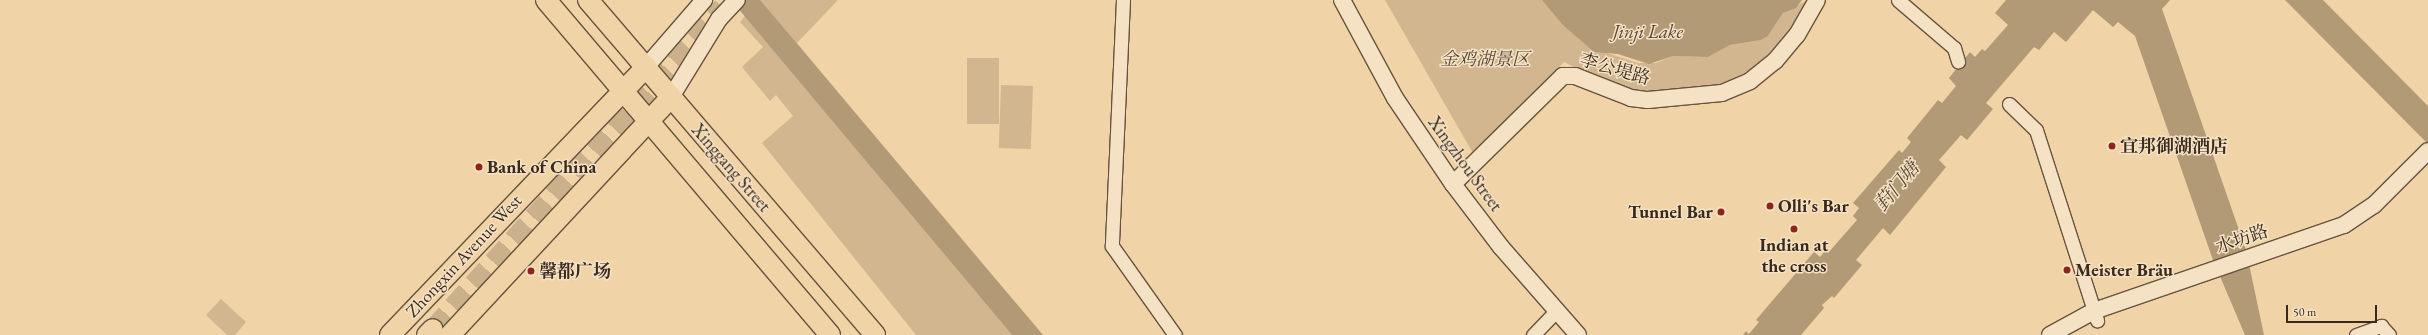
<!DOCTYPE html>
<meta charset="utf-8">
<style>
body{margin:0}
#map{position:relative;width:2428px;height:335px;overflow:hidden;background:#f0d3a6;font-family:"EB Garamond","Noto Serif SC",serif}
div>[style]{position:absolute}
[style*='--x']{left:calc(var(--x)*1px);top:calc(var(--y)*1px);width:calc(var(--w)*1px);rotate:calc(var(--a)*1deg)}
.green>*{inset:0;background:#d1b68f;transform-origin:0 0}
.water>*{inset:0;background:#b29a77}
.primary-tunnel>*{height:20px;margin-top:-10px;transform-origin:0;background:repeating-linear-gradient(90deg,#cbb18b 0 20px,transparent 0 30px)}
.roads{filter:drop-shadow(1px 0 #67543f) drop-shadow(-1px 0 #67543f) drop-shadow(0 1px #67543f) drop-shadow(0 -1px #67543f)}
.minor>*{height:13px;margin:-6.5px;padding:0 6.5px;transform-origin:6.5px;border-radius:6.5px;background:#f5e2c5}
.tertiary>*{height:16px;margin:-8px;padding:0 8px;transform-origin:8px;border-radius:8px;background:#f5e2c5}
.primary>*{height:20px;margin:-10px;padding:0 10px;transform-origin:10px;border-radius:10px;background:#f0d3a6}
.dots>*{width:11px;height:11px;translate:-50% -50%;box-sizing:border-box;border:2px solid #f5e2c5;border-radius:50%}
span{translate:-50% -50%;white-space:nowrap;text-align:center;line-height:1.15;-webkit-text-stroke:3px #f5e2c5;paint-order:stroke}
.park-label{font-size:18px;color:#574634;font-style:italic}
.street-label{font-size:18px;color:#392a1d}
.poi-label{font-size:18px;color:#392a1d;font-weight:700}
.left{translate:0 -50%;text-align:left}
.right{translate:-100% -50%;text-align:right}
.water-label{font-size:19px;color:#574634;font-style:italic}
.scale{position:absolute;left:2286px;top:305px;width:91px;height:18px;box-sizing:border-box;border:2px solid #392a1d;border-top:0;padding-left:5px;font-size:12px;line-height:14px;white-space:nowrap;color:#392a1d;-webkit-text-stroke:3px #f5e2c5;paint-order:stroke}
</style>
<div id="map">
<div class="green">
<div style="clip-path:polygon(758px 0,838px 0,797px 43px,898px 165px,882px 180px,1012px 335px,916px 335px,762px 143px,793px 116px,776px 95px,770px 101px,742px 67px,763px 47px,740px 22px)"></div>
<div style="clip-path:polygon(1385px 0,1542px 0,1588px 47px,1638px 63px,1656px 63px,1673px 56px,1708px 57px,1730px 45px,1761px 40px,1768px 36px,1783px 13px,1808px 0,1790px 29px,1759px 65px,1719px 87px,1644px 95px,1597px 79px,1564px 62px,1474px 155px)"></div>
<div style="left:967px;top:58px;width:32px;height:66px"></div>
<div style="left:1001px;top:85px;width:32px;height:63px;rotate:2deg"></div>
<div style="clip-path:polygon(221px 299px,246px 322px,235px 335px,227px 335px,206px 315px)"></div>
</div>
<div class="water">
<div style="clip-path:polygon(731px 0,760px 0,1043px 335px,1012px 335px)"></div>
<div style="clip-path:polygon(1542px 0,1802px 0,1796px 8px,1783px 13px,1768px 36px,1761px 40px,1730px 45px,1708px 57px,1673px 56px,1649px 64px,1618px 54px,1594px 52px,1563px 25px)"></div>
<div style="clip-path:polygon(2006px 0,2170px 0,2162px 9px,2246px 250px,2264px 335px,2245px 335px,2213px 260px,2135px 36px,2118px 22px,2113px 27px,2093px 10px,2066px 42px,2054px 32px,2039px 50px,2034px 47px,1986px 103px,1993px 109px,1967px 140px,1961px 135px,1939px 160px,1946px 167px,1890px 235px,1883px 228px,1856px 260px,1862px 265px,1834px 298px,1832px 296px,1822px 305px,1824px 308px,1801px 335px,1743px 335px,1746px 331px,1749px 334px,1759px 322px,1756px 320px,1814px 252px,1820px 257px,1825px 251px,1828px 253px,1857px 220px,1853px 216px,1859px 208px,1853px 203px,1899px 150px,1902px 153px,1911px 142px,1907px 138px,1938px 100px,1942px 103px,1956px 86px,1949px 78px,1970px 52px,1975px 57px,1982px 49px,1985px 51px,2008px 25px,1995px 13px)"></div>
<div style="clip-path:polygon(2285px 0,2323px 0,2428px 106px,2428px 144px)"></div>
</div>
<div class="primary-tunnel">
<div style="--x:433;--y:329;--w:433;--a:-48"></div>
</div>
<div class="roads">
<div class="minor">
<div style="--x:1123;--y:0;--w:246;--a:92.6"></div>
<div style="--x:1112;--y:246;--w:109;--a:54.7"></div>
<div style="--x:1898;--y:0;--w:74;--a:40.6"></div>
<div style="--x:1954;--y:48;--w:14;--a:73"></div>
<div style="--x:2009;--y:104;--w:37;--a:44"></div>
<div style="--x:2036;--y:130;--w:200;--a:72.2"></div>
<div style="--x:1533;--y:335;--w:33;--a:-46"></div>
<div style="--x:2356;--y:335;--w:27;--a:-20"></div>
<div style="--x:2381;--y:326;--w:12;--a:48"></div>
</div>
<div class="tertiary">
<div style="--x:1342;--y:0;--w:111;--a:61.6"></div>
<div style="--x:1395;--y:98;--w:104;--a:56"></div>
<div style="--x:1453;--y:184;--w:79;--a:52.7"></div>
<div style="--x:1501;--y:247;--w:117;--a:48.8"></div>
<div style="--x:646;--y:67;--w:89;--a:-49.1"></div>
<div style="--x:671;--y:97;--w:92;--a:-58.4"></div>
<div style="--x:719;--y:19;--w:26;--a:-47"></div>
<div style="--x:1453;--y:184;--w:154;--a:-44.5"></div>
<div style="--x:1563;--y:76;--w:12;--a:0"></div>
<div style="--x:1575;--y:76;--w:60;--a:21.4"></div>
<div style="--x:1631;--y:98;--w:17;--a:7"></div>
<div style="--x:1648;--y:100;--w:74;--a:-5.4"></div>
<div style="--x:1722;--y:93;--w:30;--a:-23"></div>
<div style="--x:1750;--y:81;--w:32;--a:-39"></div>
<div style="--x:1775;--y:61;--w:34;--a:-50"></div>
<div style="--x:1797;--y:35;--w:40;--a:-60.3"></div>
<div style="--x:2050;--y:335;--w:50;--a:-28.6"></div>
<div style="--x:2094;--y:311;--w:264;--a:-19"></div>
<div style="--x:2344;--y:225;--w:36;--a:-34"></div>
<div style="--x:2374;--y:205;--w:76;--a:-45"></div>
</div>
<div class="primary">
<div style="--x:546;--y:0;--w:439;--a:49.7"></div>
<div style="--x:588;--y:0;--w:441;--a:49.4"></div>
<div style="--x:390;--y:335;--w:371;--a:-46.3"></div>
<div style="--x:427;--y:335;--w:8;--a:-45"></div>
<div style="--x:450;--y:335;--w:325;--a:-47.1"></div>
</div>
</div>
<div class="dots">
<div style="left:2112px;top:146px;background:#8f2418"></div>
<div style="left:479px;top:167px;background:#8f2418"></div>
<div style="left:1770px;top:206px;background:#8f2418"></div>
<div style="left:1721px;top:212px;background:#8f2418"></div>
<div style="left:1794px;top:229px;background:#8f2418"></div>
<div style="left:2067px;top:270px;background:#8f2418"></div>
<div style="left:531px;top:271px;background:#8f2418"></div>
</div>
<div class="park-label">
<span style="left:1485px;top:59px">金鸡湖景区</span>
</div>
<div class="street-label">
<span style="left:1615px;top:69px;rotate:16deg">李公堤路</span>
<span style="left:1465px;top:164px;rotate:54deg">Xingzhou Street</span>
<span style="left:731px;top:168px;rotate:49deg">Xinggang Street</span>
<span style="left:2242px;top:239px;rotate:-19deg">水坊路</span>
<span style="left:464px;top:256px;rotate:-47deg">Zhongxin Avenue West</span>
</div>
<div class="poi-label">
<span class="left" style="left:2120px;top:146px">宜邦御湖酒店</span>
<span class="left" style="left:487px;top:167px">Bank of China</span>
<span class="left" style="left:1778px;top:206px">Olli's Bar</span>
<span class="right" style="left:1713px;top:212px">Tunnel Bar</span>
<span style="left:1794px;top:256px">Indian at<br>the cross</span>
<span class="left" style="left:2075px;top:270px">Meister Bräu</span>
<span class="left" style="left:539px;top:271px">馨都广场</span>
</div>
<div class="water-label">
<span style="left:1648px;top:32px">Jinji Lake</span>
<span style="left:1897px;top:186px;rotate:-50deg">葑门塘</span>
</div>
<div class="scale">50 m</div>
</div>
